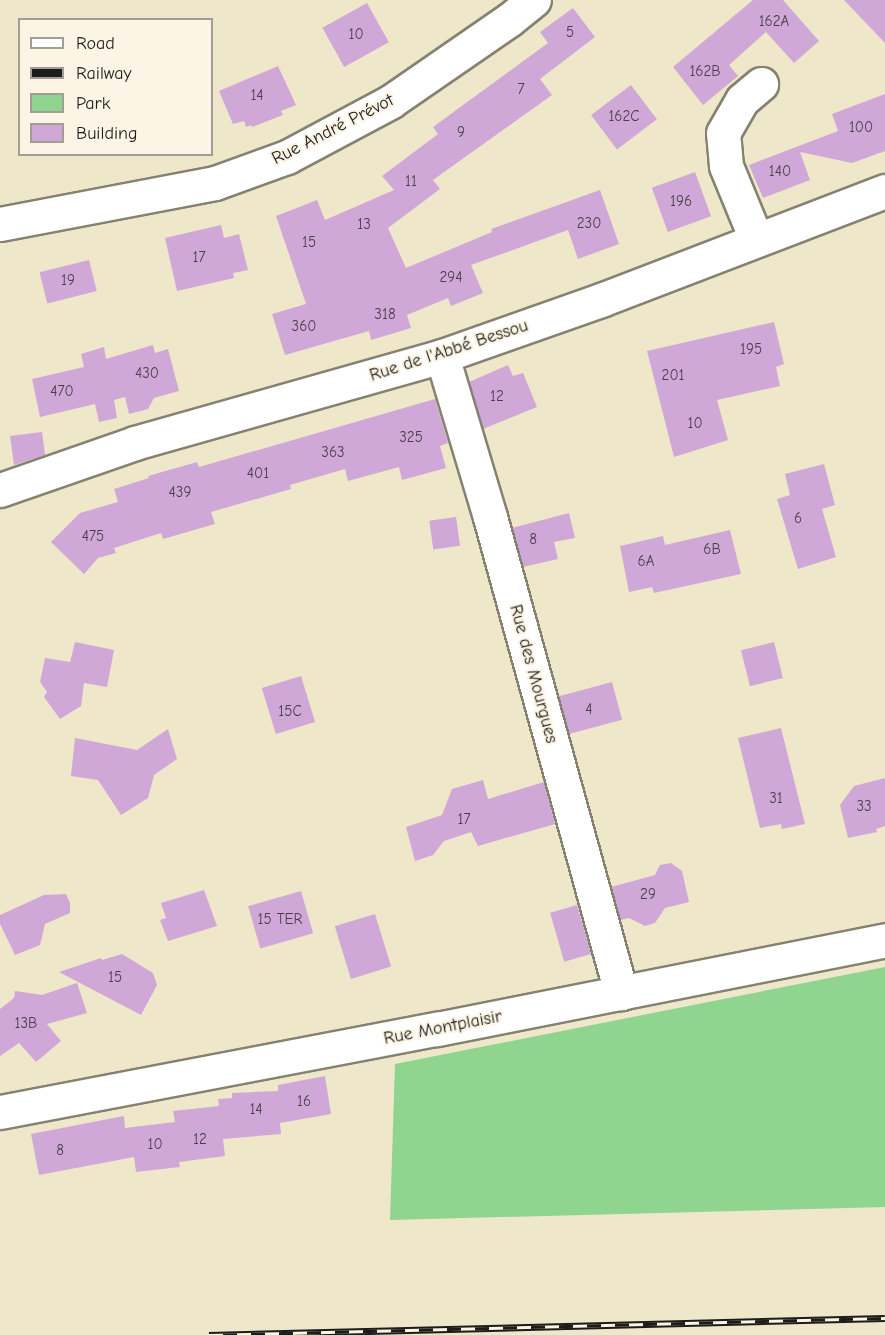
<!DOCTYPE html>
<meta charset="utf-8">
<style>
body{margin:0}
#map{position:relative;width:885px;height:1335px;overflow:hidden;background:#eee7c9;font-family:"Comic Neue",sans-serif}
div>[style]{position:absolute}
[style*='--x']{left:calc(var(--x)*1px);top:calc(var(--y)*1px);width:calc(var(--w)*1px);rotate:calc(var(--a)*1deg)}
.green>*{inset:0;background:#8fd58f}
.building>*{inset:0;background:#d0a8d8;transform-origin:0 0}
.roads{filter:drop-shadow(2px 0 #858272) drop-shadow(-2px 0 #858272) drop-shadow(0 2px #858272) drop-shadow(0 -2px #858272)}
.minor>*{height:33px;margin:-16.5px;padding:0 16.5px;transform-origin:16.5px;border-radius:16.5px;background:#fff}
.rail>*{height:7px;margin-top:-3.5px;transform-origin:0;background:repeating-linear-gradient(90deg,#fcf5e5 0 14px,#1c1c1c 0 28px);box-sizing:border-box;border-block:2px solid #1c1c1c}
span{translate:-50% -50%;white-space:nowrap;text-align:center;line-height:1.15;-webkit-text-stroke:4.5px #fcf5e5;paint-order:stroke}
.number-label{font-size:15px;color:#493f4b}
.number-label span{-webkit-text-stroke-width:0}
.street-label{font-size:18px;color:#1c1c1c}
.legend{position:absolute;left:18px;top:18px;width:195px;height:138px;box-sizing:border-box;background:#fcf5e5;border:2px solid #a29e95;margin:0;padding:8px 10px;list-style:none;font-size:18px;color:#1c1c1c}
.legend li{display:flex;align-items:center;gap:12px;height:30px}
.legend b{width:30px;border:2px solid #a29e95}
</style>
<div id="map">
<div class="green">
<div style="clip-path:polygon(885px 967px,885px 1207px,390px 1220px,395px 1064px)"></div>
</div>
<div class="building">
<div style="clip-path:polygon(753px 0,783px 0,819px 41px,794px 63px,766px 32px,729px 65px,738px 76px,703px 105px,673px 67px)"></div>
<div style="clip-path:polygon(844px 0,885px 0,885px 43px)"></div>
<div style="left:367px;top:3px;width:45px;height:51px;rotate:61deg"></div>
<div style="clip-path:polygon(573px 8px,595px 37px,540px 79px,552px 95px,433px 180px,440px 189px,388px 228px,406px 268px,492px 232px,491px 229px,600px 190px,619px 244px,578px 259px,568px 230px,471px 265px,483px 293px,451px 306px,448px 298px,407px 315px,411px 328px,371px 340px,369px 331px,285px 355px,272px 314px,306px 304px,276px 216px,317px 200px,325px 220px,394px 190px,382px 176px,438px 134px,433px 127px,548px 43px,540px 32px)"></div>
<div style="clip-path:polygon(278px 66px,296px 105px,281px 111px,283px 115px,252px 127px,251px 125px,246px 127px,244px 121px,233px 124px,219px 91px)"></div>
<div style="left:631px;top:85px;width:43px;height:50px;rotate:53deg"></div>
<div style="clip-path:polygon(885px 94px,885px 151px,852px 163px,800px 152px,810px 180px,763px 198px,749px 165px,838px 131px,832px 114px)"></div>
<div style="left:695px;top:172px;width:47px;height:46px;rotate:70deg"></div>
<div style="clip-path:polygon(221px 225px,224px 238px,239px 234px,248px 270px,233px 273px,234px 278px,177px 291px,165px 238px)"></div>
<div style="left:89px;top:260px;width:32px;height:51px;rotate:76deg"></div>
<div style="clip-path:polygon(774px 322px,784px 364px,776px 367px,780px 386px,717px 400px,728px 440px,674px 457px,647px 351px)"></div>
<div style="clip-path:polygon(153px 345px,155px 353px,168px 349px,179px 391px,154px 398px,148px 409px,129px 414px,125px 397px,114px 400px,117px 418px,99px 422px,95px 404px,40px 417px,32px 379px,84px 367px,81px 354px,104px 347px,106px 359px)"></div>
<div style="clip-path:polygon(508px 365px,513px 376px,523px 373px,537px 407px,483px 429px,469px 382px)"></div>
<div style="clip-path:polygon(435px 399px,448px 443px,440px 446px,446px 468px,402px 480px,399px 467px,348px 481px,345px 469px,290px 485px,291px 489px,211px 512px,215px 524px,163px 539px,161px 533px,114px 548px,116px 553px,98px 558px,84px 574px,51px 542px,80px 513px,118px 502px,114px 489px,149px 478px,148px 476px,197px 462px,199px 467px)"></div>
<div style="clip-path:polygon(42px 432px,45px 455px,14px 465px,10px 436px)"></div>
<div style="clip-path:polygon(824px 464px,835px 505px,822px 509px,836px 557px,798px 569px,777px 499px,790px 495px,785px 474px)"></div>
<div style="clip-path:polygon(569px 513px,575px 538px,554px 542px,558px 559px,523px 567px,512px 528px)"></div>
<div style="left:456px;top:517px;width:29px;height:27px;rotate:82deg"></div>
<div style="clip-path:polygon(730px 530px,741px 574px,654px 593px,652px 587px,629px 592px,620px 546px,663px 536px,665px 545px)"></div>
<div style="clip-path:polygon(75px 642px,114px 650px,107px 687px,84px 683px,81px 706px,60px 719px,44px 697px,47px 692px,40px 682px,45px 658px,70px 662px)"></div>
<div style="left:774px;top:642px;width:37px;height:34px;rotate:76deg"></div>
<div style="left:301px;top:676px;width:48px;height:41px;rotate:73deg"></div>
<div style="left:612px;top:682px;width:39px;height:55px;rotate:75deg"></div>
<div style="clip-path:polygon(781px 728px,805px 824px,782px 829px,781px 824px,760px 828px,738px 738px)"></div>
<div style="clip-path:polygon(168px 729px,177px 759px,154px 775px,148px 798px,121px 815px,98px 780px,71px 776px,75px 738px,137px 750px)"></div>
<div style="clip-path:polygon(885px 778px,885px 826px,876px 829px,877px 832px,848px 838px,840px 805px,854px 786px)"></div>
<div style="clip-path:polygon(483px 780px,488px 799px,544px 782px,555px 824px,478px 846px,471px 832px,444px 841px,433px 855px,415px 861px,406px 827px,442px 815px,452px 789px)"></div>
<div style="clip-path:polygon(671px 863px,682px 871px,689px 902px,665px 908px,655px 923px,645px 926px,629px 918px,620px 920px,611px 887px,655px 875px,660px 865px)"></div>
<div style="clip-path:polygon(204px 890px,217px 926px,168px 941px,160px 920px,166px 918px,161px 903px)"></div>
<div style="left:301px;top:891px;width:44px;height:55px;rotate:74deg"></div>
<div style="clip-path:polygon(66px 894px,70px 903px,70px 913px,45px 924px,40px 945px,15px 955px,0 924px,0 915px,44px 895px)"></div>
<div style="left:577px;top:905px;width:51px;height:28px;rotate:74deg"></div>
<div style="left:375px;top:914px;width:55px;height:42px;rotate:73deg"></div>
<div style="clip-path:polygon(122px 954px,153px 973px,157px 985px,141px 1015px,59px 972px,101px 958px,102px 960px)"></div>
<div style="clip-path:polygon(77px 983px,87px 1013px,47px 1024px,61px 1041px,36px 1062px,19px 1043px,0 1056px,0 1009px,14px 998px,15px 991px,42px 995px)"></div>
<div style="clip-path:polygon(325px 1076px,331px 1114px,280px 1123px,281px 1134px,223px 1139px,225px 1156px,179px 1162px,180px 1167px,136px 1172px,134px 1157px,39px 1175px,31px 1134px,124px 1116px,125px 1128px,175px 1122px,173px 1111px,219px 1106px,218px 1099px,232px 1098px,232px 1093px,278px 1091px,278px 1085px)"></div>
</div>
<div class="roads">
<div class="minor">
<div style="--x:0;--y:224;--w:219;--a:-10.8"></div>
<div style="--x:215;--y:183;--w:77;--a:-19.9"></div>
<div style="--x:287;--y:157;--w:117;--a:-28.1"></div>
<div style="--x:390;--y:102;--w:145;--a:-34.6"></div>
<div style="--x:509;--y:20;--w:32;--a:-39"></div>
<div style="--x:756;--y:239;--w:79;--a:-112.3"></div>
<div style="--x:726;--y:166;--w:33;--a:-95"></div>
<div style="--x:723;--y:133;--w:38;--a:-60"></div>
<div style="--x:742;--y:100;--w:25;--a:-40"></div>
<div style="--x:442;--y:356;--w:168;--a:73.4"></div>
<div style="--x:490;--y:517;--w:494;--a:74.6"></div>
<div style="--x:0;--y:490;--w:143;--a:-19.2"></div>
<div style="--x:135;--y:443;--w:319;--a:-15.8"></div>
<div style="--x:442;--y:356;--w:169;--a:-19.4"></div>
<div style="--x:601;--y:300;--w:304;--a:-21"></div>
<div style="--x:0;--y:1112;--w:445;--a:-10.8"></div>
<div style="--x:437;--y:1029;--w:457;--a:-11.2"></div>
</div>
</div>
<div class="rail">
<div style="--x:209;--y:1335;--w:676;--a:-1.44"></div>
</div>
<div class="number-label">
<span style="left:774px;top:22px">162A</span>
<span style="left:570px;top:33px">5</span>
<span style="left:356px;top:35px">10</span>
<span style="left:705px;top:72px">162B</span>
<span style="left:521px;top:90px">7</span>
<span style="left:257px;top:96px">14</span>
<span style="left:624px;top:117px">162C</span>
<span style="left:861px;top:128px">100</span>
<span style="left:461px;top:133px">9</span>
<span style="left:780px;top:172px">140</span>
<span style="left:411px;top:182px">11</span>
<span style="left:681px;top:202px">196</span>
<span style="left:589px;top:224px">230</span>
<span style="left:364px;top:225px">13</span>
<span style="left:309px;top:243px">15</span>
<span style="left:199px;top:258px">17</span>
<span style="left:451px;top:278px">294</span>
<span style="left:68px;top:281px">19</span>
<span style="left:385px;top:315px">318</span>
<span style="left:304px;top:327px">360</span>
<span style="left:751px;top:350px">195</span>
<span style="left:147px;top:374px">430</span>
<span style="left:673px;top:376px">201</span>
<span style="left:62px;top:392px">470</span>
<span style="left:497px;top:397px">12</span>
<span style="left:695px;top:424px">10</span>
<span style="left:411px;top:438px">325</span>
<span style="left:333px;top:453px">363</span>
<span style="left:258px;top:474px">401</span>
<span style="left:180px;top:493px">439</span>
<span style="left:798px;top:519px">6</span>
<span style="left:93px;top:537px">475</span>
<span style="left:533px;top:540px">8</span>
<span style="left:712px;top:550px">6B</span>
<span style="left:646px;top:562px">6A</span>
<span style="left:589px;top:710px">4</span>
<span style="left:290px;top:712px">15C</span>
<span style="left:776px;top:799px">31</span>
<span style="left:864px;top:807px">33</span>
<span style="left:464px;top:820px">17</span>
<span style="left:648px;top:895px">29</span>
<span style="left:280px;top:920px">15 TER</span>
<span style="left:115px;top:978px">15</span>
<span style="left:26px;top:1024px">13B</span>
<span style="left:304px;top:1102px">16</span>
<span style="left:256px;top:1110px">14</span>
<span style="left:200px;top:1140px">12</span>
<span style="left:155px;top:1145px">10</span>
<span style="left:60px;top:1151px">8</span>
</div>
<div class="street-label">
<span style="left:333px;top:130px;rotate:-27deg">Rue André Prévot</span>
<span style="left:449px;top:351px;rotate:-18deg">Rue de l'Abbé Bessou</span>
<span style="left:533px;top:674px;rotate:75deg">Rue des Mourgues</span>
<span style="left:443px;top:1028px;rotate:-11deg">Rue Montplaisir</span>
</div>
<ul class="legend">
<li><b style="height:8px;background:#fff"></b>Road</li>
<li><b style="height:8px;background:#1c1c1c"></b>Railway</li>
<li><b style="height:16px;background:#8fd58f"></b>Park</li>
<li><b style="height:16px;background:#d0a8d8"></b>Building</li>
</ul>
</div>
